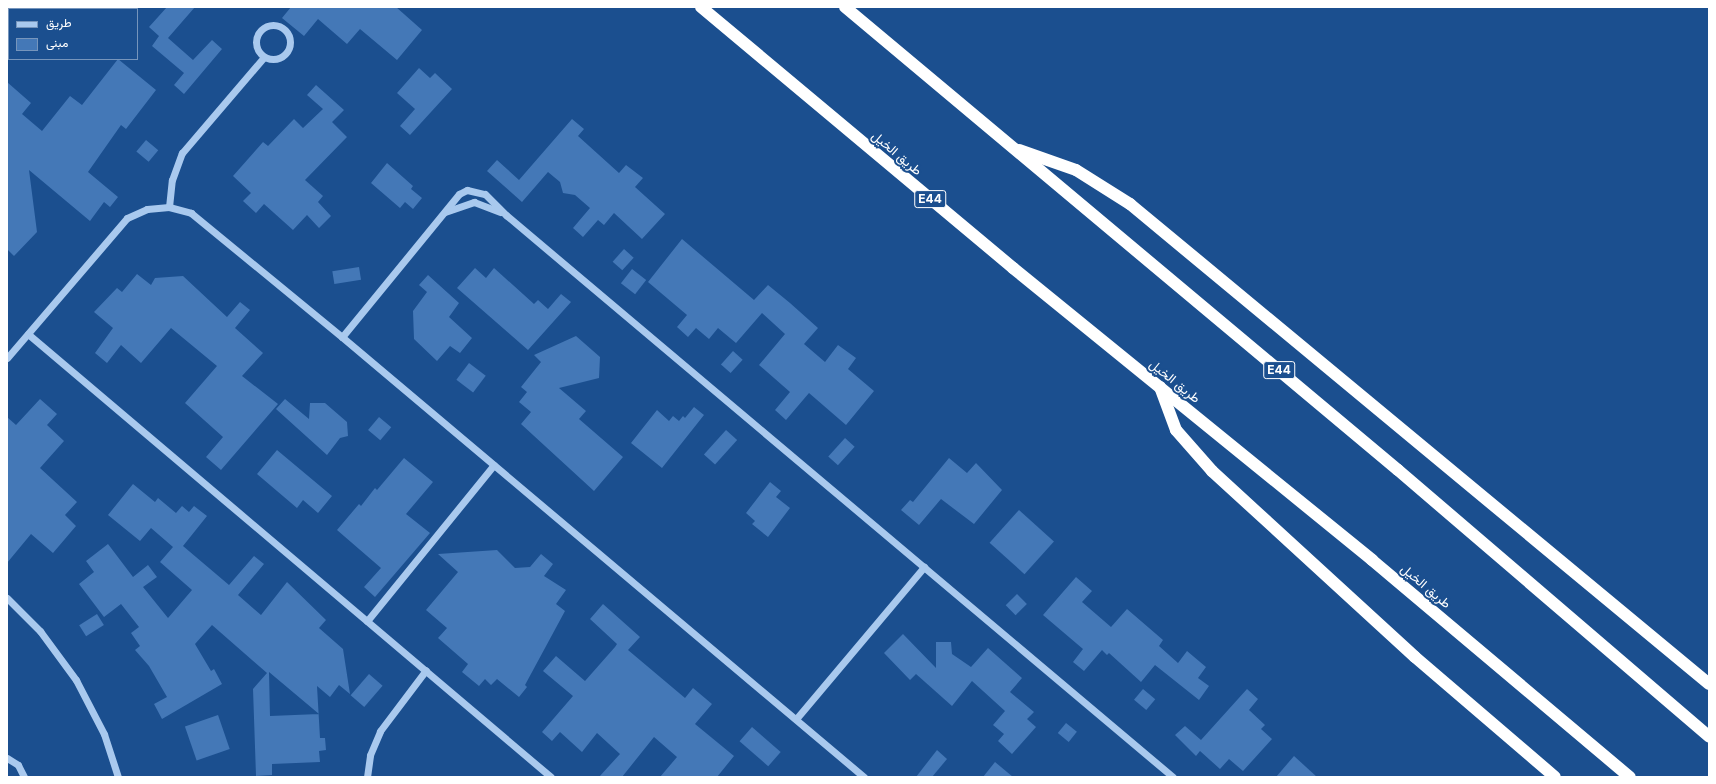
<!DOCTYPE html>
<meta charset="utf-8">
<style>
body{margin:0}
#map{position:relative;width:1716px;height:784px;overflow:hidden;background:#1b4f8f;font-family:Inter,Vazirmatn,sans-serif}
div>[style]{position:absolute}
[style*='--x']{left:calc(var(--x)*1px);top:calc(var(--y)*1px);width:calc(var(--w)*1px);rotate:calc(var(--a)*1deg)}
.building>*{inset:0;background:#4478b7;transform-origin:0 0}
.minor>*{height:7px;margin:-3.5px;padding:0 3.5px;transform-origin:3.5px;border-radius:3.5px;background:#a9c9ee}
.minor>.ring{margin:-3.5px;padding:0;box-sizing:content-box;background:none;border:7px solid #a9c9ee;border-radius:50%}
.highway>*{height:12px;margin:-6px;padding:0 6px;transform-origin:6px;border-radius:6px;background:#fff}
span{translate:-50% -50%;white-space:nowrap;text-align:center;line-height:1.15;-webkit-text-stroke:4px #1b4f8f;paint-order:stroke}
.shield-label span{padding:1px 3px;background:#1b4f8f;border:1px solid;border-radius:3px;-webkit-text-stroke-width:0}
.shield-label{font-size:12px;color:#fff;font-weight:700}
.street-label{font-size:13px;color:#fff}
.frame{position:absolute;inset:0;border:8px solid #fff;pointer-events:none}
.legend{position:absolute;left:8px;top:8px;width:130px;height:52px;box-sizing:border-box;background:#1b4f8f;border:1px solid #7695bc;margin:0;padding:5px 7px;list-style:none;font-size:12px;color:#fff}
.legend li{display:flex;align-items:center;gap:8px;height:20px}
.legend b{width:20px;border:1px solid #7695bc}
</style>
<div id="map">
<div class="building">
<div style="clip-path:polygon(167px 7px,195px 7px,168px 38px,193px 60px,212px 40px,222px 49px,184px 94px,174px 85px,184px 73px,152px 46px,159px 36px,149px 27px)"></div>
<div style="clip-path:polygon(291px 7px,396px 7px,422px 30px,397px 60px,360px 29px,347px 44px,318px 19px,304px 36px,282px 18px)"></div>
<div style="clip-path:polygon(118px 59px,156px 90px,126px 129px,121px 125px,88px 172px,118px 197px,110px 207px,104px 202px,90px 221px,29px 170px,37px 232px,14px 256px,7px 249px,7px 82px,31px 103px,22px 114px,42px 131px,70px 96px,82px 105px)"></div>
<div style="clip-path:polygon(419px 68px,430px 78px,435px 73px,452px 89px,410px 135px,400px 126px,415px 109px,397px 93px)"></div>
<div style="clip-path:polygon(316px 85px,344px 110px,332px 122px,347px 137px,305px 180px,323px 196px,318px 202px,331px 216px,319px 228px,307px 215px,293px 230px,264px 204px,256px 213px,243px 201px,251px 193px,233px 176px,263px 142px,268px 146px,294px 119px,303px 128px,323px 109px,307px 95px)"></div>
<div style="clip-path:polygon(572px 119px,584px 129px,578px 136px,619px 173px,626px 165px,643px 178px,635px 187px,665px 214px,642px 239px,614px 213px,604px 225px,598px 220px,583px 237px,573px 228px,590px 208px,575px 195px,563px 193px,560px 182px,548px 172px,522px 202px,487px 171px,497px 160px,519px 180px)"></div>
<div style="left:146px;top:140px;width:16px;height:15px;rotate:40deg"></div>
<div style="clip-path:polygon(387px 163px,413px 186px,411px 189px,422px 198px,413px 209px,405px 202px,400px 208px,371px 183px)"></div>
<div style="clip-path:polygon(682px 239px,754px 300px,768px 285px,790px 303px,818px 328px,804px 344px,825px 362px,838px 345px,856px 358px,848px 369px,874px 391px,846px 425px,809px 393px,786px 420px,775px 410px,790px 392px,759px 365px,785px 334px,762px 313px,736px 343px,718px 328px,709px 339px,696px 328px,688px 337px,677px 327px,687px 315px,648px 282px)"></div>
<div style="left:624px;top:249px;width:13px;height:17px;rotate:42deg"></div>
<div style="left:359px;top:267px;width:13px;height:27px;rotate:81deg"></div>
<div style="clip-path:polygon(475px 268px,486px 278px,494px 268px,534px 304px,538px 300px,548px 309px,561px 294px,571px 302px,528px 350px,457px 288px)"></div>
<div style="left:632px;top:269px;width:18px;height:18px;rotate:38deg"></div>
<div style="clip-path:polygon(137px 274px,151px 285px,155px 278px,183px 276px,227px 317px,240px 302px,250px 310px,235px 328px,263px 353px,242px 376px,278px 404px,221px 470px,206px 457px,223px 437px,185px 403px,217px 366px,171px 328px,141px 363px,121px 345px,107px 363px,95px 353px,113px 328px,94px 312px,117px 288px,122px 292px)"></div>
<div style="clip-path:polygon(428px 275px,459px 303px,449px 317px,472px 338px,460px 353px,450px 346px,437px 361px,414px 339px,413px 311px,427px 292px,419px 285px)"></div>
<div style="clip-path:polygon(576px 336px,600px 357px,599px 378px,559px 388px,586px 411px,579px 419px,623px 457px,594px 491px,521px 424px,531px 412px,519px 402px,527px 392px,521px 387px,541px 362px,534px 355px)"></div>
<div style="left:733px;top:351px;width:13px;height:18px;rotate:42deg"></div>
<div style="left:469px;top:363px;width:21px;height:21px;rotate:37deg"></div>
<div style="clip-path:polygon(40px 399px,57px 414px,47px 425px,64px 441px,40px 468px,77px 502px,65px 515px,76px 526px,53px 553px,31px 534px,7px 563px,7px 417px,16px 425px)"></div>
<div style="clip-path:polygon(285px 399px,309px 419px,310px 403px,325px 403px,347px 422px,348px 436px,340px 438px,327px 455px,276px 409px)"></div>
<div style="clip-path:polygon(694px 407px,704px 415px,662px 468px,631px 443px,657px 410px,669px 421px,673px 416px,679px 421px,683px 416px,685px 418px)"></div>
<div style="left:379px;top:417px;width:16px;height:17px;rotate:40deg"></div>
<div style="left:726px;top:430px;width:15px;height:33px;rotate:42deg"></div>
<div style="left:845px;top:438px;width:13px;height:25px;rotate:42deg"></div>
<div style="clip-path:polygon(277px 450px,332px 496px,318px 513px,303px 500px,297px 508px,257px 474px)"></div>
<div style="clip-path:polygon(404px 458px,433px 482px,406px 514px,430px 533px,375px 597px,364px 587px,381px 568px,337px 530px,359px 504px,361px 506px,375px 488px,377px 490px)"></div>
<div style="clip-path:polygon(949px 458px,967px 473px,976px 463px,1002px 490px,974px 524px,941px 499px,919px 525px,901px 510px,910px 500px,913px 502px)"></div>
<div style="clip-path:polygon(770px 482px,781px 491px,776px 497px,790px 508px,768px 537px,752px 524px,755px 521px,746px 513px)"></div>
<div style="clip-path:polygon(evenodd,133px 484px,155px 502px,158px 498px,176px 513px,182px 506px,189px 512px,194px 506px,207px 516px,183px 546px,229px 585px,254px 556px,264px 564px,238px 595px,261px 615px,287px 582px,326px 620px,319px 628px,343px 649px,350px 694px,339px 685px,330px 697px,317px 686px,320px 738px,325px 738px,326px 750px,319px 751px,320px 762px,272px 764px,272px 775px,256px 776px,253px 689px,267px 673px,212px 625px,195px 644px,211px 671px,214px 669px,222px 684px,162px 719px,154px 704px,167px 697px,149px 666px,135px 650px,140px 646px,131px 633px,139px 627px,121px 604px,104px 617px,79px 584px,94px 572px,86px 561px,108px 544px,133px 577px,148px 565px,157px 577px,143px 587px,168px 618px,192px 590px,160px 562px,173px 547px,151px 528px,140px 541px,108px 515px,133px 484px,269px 672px,319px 714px,270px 716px,269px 672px)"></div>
<div style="left:1019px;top:510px;width:47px;height:44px;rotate:42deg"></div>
<div style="clip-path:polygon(497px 550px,515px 568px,530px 567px,541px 554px,553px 564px,544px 576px,566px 590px,556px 604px,565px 611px,525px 685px,527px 687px,519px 697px,497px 679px,491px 685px,485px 679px,479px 686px,462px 672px,468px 664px,438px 638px,447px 628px,426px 610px,458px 572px,438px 554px)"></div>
<div style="clip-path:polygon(1076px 577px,1092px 591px,1082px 602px,1111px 627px,1127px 609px,1163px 640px,1159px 646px,1178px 663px,1187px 651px,1206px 667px,1198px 678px,1209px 686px,1199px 700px,1155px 665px,1141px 682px,1109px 653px,1107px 655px,1102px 650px,1084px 671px,1073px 662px,1083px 649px,1043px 615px)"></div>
<div style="left:1017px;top:594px;width:14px;height:16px;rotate:45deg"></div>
<div style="clip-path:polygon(603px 604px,640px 637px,628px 650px,685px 698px,693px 688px,712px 704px,695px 724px,734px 756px,717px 777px,660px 777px,677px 757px,654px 737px,622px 777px,599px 777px,620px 754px,597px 733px,582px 752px,560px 732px,552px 741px,542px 732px,573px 696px,543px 671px,556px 656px,585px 681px,615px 647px,617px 644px,590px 619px)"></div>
<div style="left:97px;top:614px;width:13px;height:21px;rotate:58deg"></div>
<div style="clip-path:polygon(903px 634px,936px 668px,936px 642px,951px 642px,952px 654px,971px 667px,988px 648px,1022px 678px,1010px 692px,1034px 712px,1027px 719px,1036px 727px,1012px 754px,998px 741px,1004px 734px,993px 725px,1005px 711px,972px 681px,952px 706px,916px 674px,910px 680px,884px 653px)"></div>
<div style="left:369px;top:674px;width:18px;height:28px;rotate:41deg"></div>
<div style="left:1143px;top:689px;width:16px;height:14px;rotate:40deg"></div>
<div style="clip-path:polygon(1247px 689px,1258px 699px,1249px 710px,1265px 725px,1261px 729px,1272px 739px,1243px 771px,1229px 759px,1220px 769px,1200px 751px,1196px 756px,1175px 735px,1185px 726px,1201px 740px)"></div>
<div style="left:218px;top:715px;width:36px;height:35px;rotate:71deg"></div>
<div style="left:1066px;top:723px;width:14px;height:13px;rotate:39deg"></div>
<div style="left:752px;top:727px;width:38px;height:19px;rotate:41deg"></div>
<div style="clip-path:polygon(937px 750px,947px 759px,932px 777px,916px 777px)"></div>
<div style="clip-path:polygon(1294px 756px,1317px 777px,1276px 777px)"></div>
<div style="clip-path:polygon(995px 762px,1013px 777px,983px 777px)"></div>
</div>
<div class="minor">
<div class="ring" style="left:256px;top:25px;width:27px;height:27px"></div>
<div style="--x:169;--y:207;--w:27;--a:-84"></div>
<div style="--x:172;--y:180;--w:29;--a:-70"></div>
<div style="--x:182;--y:153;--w:126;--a:-49.5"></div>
<div style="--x:445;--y:212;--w:31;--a:-19"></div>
<div style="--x:474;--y:202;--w:28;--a:21"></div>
<div style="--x:28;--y:334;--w:685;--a:40.27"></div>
<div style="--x:342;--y:337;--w:185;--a:-50.7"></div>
<div style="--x:459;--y:194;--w:9;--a:-27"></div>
<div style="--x:467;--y:190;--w:18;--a:13"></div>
<div style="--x:485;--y:194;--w:30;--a:45"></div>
<div style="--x:506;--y:215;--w:872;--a:40.12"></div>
<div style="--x:7;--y:358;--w:184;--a:-49.4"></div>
<div style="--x:127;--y:218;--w:22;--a:-24"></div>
<div style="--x:147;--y:209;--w:22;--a:-5"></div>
<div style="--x:169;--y:207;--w:23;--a:15"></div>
<div style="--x:191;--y:213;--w:195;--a:39.4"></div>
<div style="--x:342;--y:337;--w:683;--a:40.13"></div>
<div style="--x:7;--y:598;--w:47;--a:45"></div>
<div style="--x:40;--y:631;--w:61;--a:53.7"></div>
<div style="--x:76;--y:680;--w:61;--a:62.6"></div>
<div style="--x:104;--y:734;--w:45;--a:72"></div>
<div style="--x:367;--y:621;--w:201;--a:-50.9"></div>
<div style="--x:796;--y:719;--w:199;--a:-49.9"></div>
<div style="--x:7;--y:758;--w:13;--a:32"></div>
<div style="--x:18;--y:765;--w:13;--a:63"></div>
<div style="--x:367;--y:777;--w:22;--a:-82"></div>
<div style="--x:370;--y:755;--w:26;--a:-67"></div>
<div style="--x:380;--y:731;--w:76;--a:-53"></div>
</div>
<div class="highway">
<div style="--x:701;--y:7;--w:407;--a:39.9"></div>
<div style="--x:1013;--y:268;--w:463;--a:39.1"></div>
<div style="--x:1372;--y:560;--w:337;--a:40.1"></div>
<div style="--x:845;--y:7;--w:721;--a:39.94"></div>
<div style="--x:1398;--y:470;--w:410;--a:40.6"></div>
<div style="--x:1019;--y:150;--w:60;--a:19.3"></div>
<div style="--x:1076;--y:170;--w:64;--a:32.2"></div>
<div style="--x:1130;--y:204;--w:752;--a:39.66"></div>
<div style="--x:1160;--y:387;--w:46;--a:69.6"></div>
<div style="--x:1176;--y:430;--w:55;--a:48.7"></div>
<div style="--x:1212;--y:471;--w:275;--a:42.5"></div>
<div style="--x:1415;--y:657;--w:184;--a:40.6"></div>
</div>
<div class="shield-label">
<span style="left:930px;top:199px">E44</span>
<span style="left:1279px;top:370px">E44</span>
</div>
<div class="street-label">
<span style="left:897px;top:153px;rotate:40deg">طريق الخيل</span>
<span style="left:1175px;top:381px;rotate:39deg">طريق الخيل</span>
<span style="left:1426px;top:586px;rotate:40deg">طريق الخيل</span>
</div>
<div class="frame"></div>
<ul class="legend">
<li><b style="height:5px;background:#a9c9ee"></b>طريق</li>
<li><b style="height:11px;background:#4478b7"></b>مبنى</li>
</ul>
</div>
